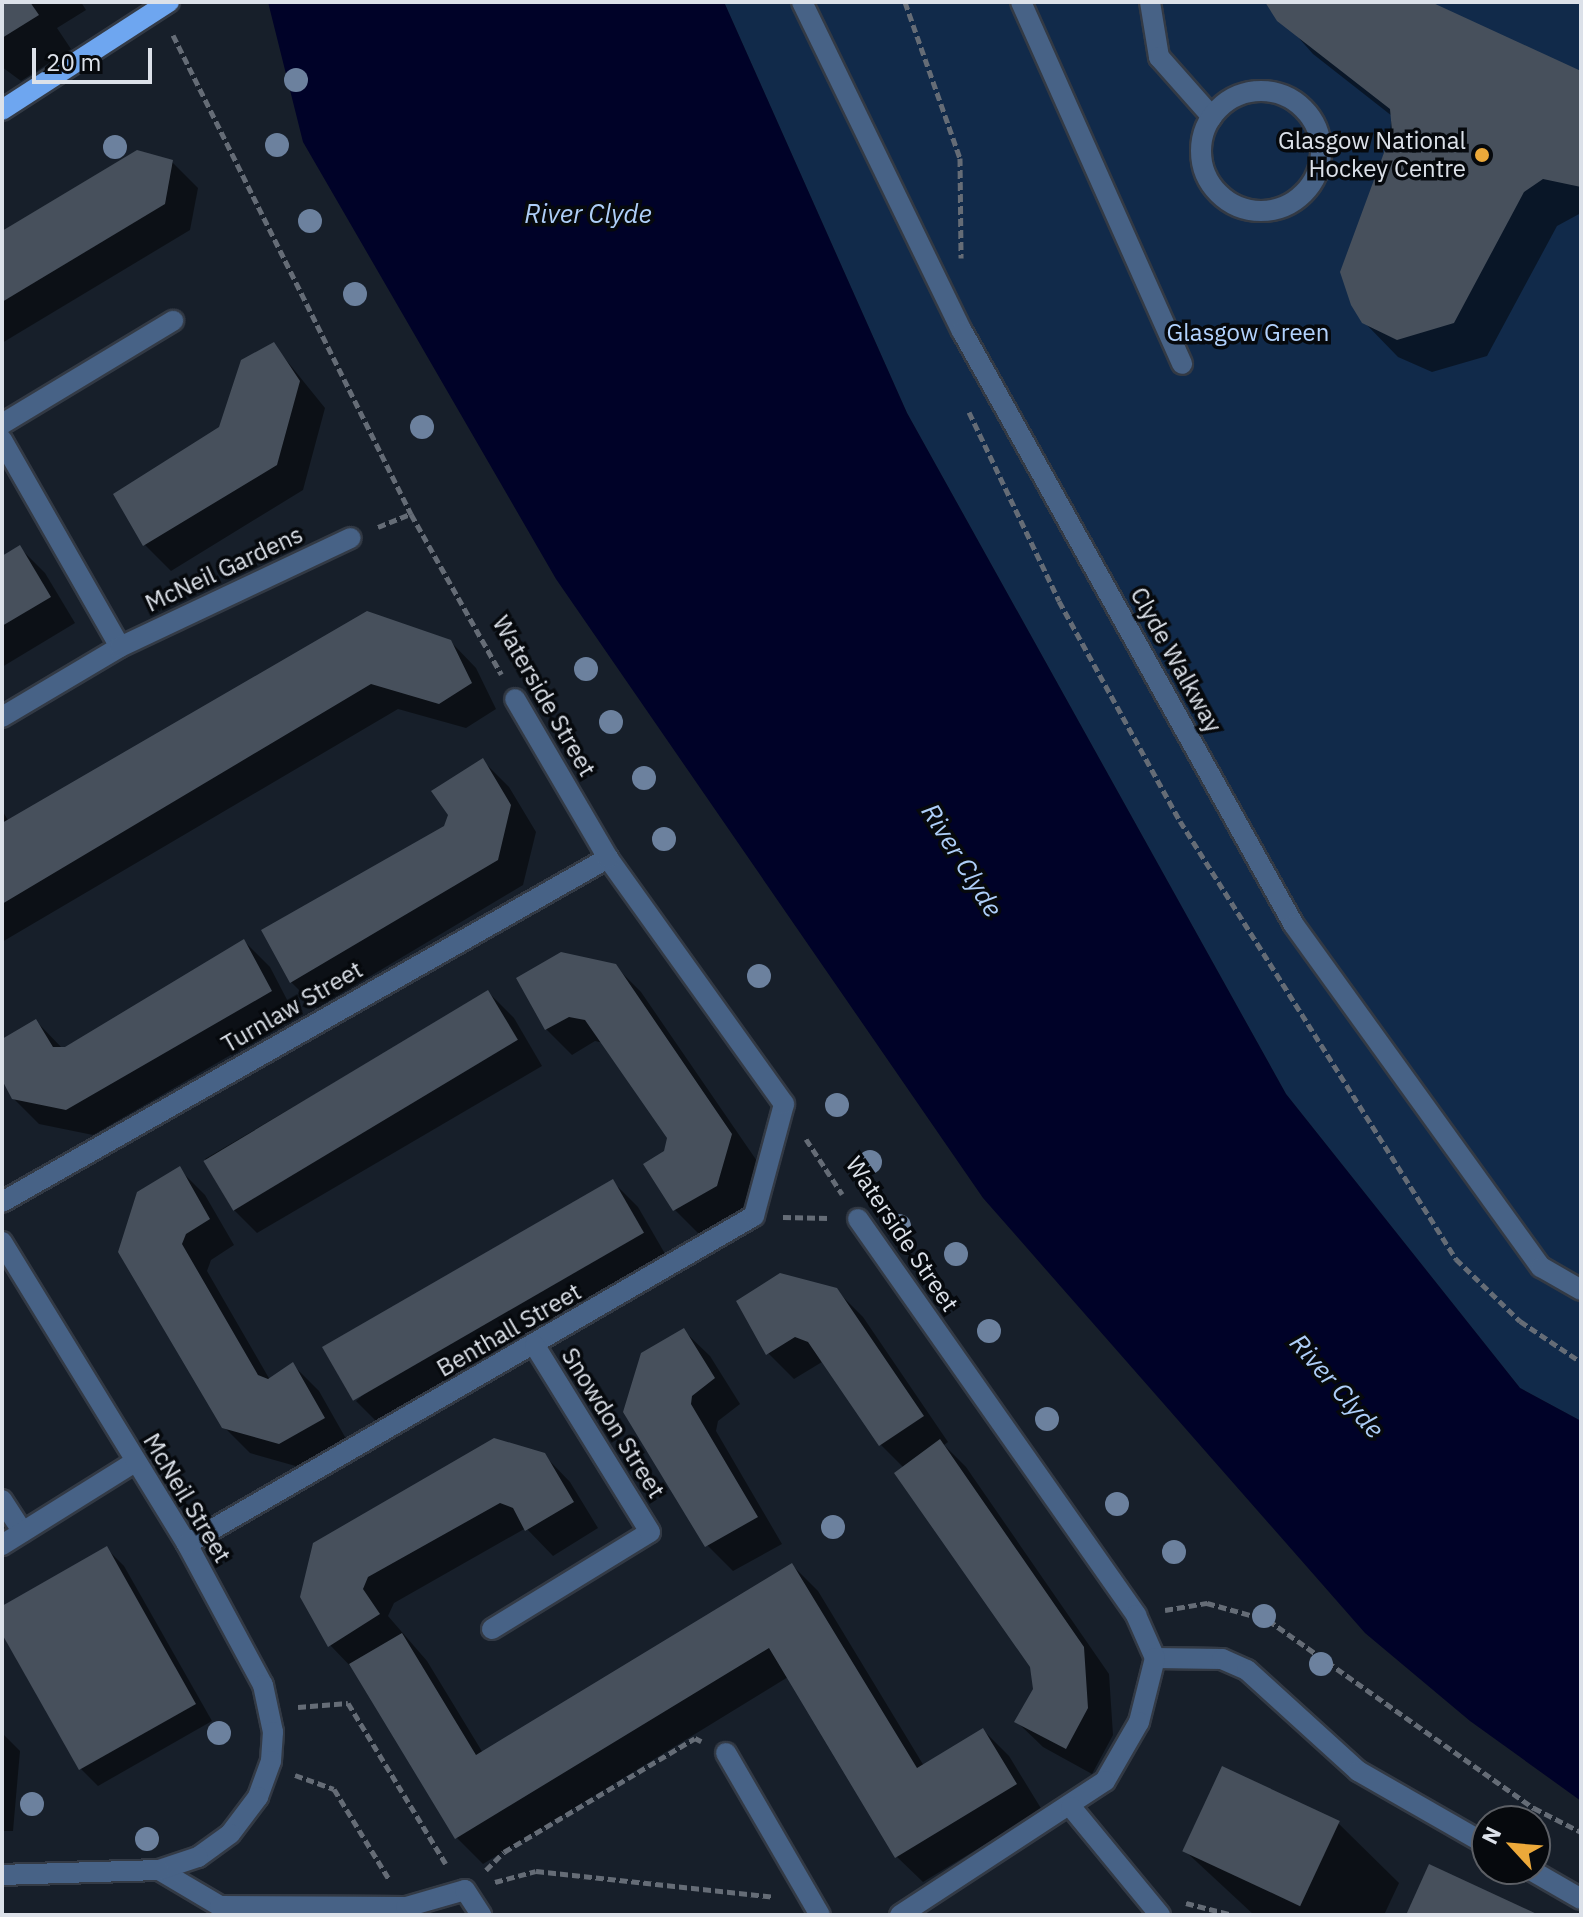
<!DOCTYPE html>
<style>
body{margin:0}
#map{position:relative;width:1583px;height:1917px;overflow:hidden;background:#171f2a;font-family:"IBM Plex Sans",sans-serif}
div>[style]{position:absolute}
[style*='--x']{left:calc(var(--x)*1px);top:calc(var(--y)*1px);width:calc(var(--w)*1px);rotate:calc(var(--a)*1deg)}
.green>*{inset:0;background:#112a4a}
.water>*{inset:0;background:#000228}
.shadow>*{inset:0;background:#0007}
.building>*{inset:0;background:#47505c;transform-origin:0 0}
.path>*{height:5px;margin-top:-2.5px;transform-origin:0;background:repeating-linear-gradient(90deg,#656c76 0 8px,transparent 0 12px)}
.roads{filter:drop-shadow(2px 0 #333a45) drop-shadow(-2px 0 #333a45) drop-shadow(0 2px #333a45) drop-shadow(0 -2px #333a45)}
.service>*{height:20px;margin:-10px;padding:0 10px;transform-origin:10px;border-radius:10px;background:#476286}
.service>.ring{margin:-10px;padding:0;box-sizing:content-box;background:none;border:20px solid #476286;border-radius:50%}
.pedestrian>*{height:20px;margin:-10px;padding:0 10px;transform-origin:10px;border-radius:10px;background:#476286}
.minor>*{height:20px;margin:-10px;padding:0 10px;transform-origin:10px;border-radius:10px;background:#476286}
.primary>*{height:20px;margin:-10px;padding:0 10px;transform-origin:10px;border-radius:10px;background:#6ea6f0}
.trees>*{width:24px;height:24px;margin:-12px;border-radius:50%;background:#6c819e}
.dots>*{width:22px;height:22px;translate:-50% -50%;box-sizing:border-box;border:4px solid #06090d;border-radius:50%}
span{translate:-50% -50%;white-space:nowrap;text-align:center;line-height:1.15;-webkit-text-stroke:7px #06090d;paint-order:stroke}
.poi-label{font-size:24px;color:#dce1e9}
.right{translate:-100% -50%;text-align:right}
.park-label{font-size:24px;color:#b2d2fd}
.street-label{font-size:24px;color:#dce1e9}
.water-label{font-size:26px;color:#aecef8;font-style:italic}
.frame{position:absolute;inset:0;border:4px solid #dce1e9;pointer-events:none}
.north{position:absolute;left:1471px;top:1805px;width:80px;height:80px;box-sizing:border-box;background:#06090d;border:2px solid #5c5f65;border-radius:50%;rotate:296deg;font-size:22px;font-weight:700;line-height:32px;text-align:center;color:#dce1e9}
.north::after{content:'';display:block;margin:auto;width:28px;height:36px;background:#eca93a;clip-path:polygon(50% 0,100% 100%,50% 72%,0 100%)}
.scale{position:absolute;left:32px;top:48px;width:120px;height:36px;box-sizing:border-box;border:4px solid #dce1e9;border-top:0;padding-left:10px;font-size:24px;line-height:28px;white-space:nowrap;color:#dce1e9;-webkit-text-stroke:6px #06090d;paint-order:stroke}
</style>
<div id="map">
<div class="green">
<div style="clip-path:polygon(724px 2px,1581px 2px,1581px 1421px,1520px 1388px,1286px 1094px,907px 413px)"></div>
</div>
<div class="water">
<div style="clip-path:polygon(268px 2px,724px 2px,907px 413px,1286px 1094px,1520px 1388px,1581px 1421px,1581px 1801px,1470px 1721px,1365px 1633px,983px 1198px,556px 579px,303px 142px)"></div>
</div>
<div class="shadow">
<div style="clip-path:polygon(2px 2px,81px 2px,86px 10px,57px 28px,71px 49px,21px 81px,2px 67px)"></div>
<div style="clip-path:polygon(1267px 2px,1427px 2px,1581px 73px,1581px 213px,1557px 226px,1487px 356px,1432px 372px,1398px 357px,1364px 322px,1392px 116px,1313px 54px)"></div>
<div style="clip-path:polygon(172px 162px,198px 188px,190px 230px,2px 343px,2px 233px)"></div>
<div style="clip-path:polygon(274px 345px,325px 408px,303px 490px,171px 571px,145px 545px,115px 495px,221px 429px)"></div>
<div style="clip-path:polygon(20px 548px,45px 573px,75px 623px,2px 667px,2px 558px)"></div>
<div style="clip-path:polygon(450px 641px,476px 668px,496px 709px,466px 728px,398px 709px,2px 942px,2px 810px,9px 822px)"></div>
<div style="clip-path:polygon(483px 761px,509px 787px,536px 832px,523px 885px,317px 1008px,291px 982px,446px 828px)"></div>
<div style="clip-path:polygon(244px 941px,270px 967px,296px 1017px,93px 1135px,39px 1124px,13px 1098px,2px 1076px,2px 1041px,36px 1021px,63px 1049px)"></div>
<div style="clip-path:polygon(615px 966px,641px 992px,757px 1161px,742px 1212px,701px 1236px,675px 1210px,665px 1152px,669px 1138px,604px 1043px,595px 1041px,572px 1055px,546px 1029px)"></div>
<div style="clip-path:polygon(488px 992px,514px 1018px,542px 1066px,257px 1233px,231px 1207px,205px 1159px)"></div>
<div style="clip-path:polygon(179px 1169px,205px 1195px,234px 1245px,211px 1260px,207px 1271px,270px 1380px,293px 1365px,319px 1391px,349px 1444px,306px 1469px,250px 1453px,224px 1427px,120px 1252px)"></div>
<div style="clip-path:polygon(612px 1181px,638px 1207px,668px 1259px,382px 1427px,356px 1401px)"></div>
<div style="clip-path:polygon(836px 1290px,863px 1317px,948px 1442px,944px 1445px,966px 1467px,1109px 1674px,1113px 1735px,1092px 1774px,1043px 1747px,1017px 1722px,1035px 1689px,1032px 1666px,904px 1468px,880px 1444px,822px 1362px,794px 1379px,768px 1353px)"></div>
<div style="clip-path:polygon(684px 1331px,710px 1356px,740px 1404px,718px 1421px,716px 1431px,782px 1544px,733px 1571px,707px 1545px,625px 1411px)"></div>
<div style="clip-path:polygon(544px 1455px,570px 1482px,598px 1528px,553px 1556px,526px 1528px,394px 1603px,388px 1616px,427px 1661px,483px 1753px,792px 1565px,818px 1591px,924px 1766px,983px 1730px,1009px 1756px,1042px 1810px,923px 1882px,897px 1857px,788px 1677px,483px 1864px,457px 1838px,355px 1671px,330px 1645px,302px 1596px)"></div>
<div style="clip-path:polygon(107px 1549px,124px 1566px,212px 1721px,98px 1786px,81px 1769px,2px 1630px,2px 1609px)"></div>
<div style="clip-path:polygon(2px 1733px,20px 1751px,13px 1831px,2px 1831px)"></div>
<div style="clip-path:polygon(1338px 1823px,1399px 1883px,1384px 1915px,1254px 1915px,1184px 1850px)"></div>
</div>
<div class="building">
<div style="clip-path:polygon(2px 2px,30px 2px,39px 15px,2px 38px)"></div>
<div style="clip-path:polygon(1265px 2px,1431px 2px,1581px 71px,1581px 187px,1543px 179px,1524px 192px,1454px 323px,1397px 340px,1362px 323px,1351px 305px,1340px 272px,1392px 131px,1390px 109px,1277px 21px)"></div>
<div style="clip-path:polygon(137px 150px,173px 160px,165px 204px,2px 302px,2px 231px)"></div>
<div style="clip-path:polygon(274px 342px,300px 381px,277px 465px,143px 546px,113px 494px,219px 427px,241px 360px)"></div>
<div style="clip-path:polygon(20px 545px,51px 597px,2px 626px,2px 556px)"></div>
<div style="clip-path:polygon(367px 611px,451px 640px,472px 683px,439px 704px,371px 684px,2px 904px,2px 823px)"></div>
<div style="clip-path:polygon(483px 758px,511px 805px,498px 860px,290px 983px,261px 930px,444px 826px,448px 815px,431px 791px)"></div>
<div style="clip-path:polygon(244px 939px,272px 991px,66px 1110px,12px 1099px,2px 1080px,2px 1039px,36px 1019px,53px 1047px,65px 1047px)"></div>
<div style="clip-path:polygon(561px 952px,616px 964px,732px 1134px,717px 1186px,673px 1211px,643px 1164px,664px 1151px,667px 1138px,585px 1020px,569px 1017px,545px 1030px,516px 978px)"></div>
<div style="left:488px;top:990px;width:58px;height:332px;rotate:59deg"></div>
<div style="clip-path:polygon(180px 1166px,210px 1219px,186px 1234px,182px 1244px,258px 1375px,268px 1379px,293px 1362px,325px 1418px,279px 1444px,222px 1428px,118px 1252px,137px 1192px)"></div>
<div style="left:613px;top:1179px;width:62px;height:336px;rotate:60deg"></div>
<div style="clip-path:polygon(780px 1273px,837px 1288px,924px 1416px,879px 1446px,808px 1342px,795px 1337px,766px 1355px,736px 1301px)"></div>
<div style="clip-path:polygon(684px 1328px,715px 1378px,692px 1396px,691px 1404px,758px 1517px,705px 1547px,623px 1412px,641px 1353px)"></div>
<div style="clip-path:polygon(494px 1438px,545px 1453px,574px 1502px,525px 1531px,513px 1508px,500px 1503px,368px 1577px,363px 1589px,380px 1614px,328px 1647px,300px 1597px,313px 1543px)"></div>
<div style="clip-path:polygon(940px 1439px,1084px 1647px,1088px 1708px,1066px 1749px,1014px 1722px,1033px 1689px,1030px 1667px,894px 1473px)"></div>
<div style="clip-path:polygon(107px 1546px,196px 1704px,79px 1770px,2px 1634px,2px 1606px)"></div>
<div style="clip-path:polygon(792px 1563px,917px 1768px,983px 1728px,1017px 1784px,895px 1858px,769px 1648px,455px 1839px,349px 1664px,402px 1633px,476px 1755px)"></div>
<div style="left:1222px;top:1766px;width:130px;height:94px;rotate:25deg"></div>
<div style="clip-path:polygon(1429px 1864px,1539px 1915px,1406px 1915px)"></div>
</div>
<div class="path">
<div style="--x:905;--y:2;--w:165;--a:70.6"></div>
<div style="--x:960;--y:158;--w:100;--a:89.4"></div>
<div style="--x:173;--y:35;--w:535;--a:63.58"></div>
<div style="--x:411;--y:514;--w:184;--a:60.6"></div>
<div style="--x:969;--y:412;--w:209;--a:64.5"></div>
<div style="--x:1059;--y:601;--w:251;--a:61.2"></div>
<div style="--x:1180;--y:821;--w:518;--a:57.78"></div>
<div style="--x:1456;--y:1259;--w:89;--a:44.1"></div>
<div style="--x:1520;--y:1321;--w:73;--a:33.9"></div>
<div style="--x:378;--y:527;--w:35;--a:-22"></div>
<div style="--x:806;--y:1139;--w:66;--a:56.8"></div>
<div style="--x:783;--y:1217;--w:46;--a:1.2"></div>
<div style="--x:1165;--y:1610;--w:43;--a:-9.5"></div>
<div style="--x:1207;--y:1603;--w:63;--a:15.6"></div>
<div style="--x:1268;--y:1620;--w:326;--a:35.3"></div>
<div style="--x:1534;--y:1808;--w:53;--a:27.1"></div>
<div style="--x:298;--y:1707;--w:50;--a:-4.6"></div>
<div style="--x:348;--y:1703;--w:188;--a:58.7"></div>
<div style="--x:295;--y:1775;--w:41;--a:19.7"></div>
<div style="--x:334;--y:1789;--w:105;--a:58.6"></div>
<div style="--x:486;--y:1870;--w:25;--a:-45"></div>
<div style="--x:504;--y:1852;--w:222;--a:-30.8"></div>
<div style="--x:695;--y:1738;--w:7;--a:27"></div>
<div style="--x:495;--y:1882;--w:42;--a:-15"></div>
<div style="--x:536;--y:1871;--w:239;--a:6.2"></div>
<div style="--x:1186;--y:1903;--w:49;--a:14.3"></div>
</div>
<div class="roads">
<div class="service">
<div style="--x:1021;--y:2;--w:396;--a:66"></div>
<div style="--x:1150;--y:2;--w:56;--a:80.7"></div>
<div style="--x:1159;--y:57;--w:80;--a:48.5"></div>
<div class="ring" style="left:1201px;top:91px;width:100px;height:100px"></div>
<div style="--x:2;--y:1500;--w:38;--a:57"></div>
<div style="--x:2;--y:1545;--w:157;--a:-32"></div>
<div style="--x:1155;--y:1658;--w:67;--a:0.9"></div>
<div style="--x:1222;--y:1659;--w:27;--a:24"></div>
<div style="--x:1247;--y:1670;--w:150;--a:42.3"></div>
<div style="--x:1358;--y:1771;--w:149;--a:29.8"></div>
<div style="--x:726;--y:1753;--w:187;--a:59.9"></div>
<div style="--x:1529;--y:1869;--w:60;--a:30"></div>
</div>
<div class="pedestrian">
<div style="--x:802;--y:2;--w:366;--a:64.1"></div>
<div style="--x:962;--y:331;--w:680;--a:60.8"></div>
<div style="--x:1294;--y:925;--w:422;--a:54.2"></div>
<div style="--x:1541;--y:1267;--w:46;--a:29.9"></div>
<div style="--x:159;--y:1870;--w:71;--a:30.5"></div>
<div style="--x:220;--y:1906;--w:186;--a:0.3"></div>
<div style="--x:406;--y:1907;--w:61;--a:-16.1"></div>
</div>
<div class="minor">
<div style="--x:2;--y:424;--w:200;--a:-31.1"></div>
<div style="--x:2;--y:440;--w:238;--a:60.3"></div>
<div style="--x:2;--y:717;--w:137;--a:-30.7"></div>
<div style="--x:120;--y:647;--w:255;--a:-25.3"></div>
<div style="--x:2;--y:1202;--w:697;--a:-29.58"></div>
<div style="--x:858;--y:1219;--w:484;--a:54.9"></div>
<div style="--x:1136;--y:1615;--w:47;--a:66.2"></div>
<div style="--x:1155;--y:1658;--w:66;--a:104"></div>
<div style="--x:1139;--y:1722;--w:68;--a:120"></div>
<div style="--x:1105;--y:1781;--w:245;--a:146.8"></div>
<div style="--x:2;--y:1242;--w:354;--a:58.5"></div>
<div style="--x:187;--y:1544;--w:160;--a:61.7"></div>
<div style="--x:263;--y:1685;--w:48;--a:78"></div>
<div style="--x:273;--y:1732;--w:29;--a:94"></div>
<div style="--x:271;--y:1761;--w:38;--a:110"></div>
<div style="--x:258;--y:1797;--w:46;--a:127.1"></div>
<div style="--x:230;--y:1834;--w:39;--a:144"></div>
<div style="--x:198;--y:1857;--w:41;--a:161.6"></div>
<div style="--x:159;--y:1870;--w:157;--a:178.2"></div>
<div style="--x:187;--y:1544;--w:655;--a:-30.05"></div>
<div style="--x:754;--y:1216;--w:116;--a:-75"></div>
<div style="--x:784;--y:1104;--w:302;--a:-125.6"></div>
<div style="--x:608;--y:858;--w:184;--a:-120.3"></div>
<div style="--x:492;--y:1629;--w:185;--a:-31.5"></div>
<div style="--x:650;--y:1532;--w:219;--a:-121.7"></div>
<div style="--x:1071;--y:1807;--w:140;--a:50.5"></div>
<div style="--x:465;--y:1890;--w:30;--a:57"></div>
</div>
<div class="primary">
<div style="--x:2;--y:110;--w:199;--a:-32.9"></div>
</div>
</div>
<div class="trees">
<div style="left:296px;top:80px"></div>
<div style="left:277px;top:145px"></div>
<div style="left:115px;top:147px"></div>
<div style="left:310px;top:221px"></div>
<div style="left:355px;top:294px"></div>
<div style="left:422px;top:427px"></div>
<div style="left:586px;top:669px"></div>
<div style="left:611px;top:722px"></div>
<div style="left:644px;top:778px"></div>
<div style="left:664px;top:839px"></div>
<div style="left:759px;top:976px"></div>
<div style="left:837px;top:1105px"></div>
<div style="left:870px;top:1162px"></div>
<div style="left:899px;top:1226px"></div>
<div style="left:956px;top:1254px"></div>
<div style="left:989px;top:1331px"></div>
<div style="left:1047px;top:1419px"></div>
<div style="left:1117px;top:1504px"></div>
<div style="left:833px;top:1527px"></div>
<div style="left:1174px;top:1552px"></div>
<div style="left:1264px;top:1616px"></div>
<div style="left:1321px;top:1664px"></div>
<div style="left:219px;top:1733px"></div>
<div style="left:32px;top:1804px"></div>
<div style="left:147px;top:1839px"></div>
</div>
<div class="dots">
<div style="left:1482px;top:155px;background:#eca93a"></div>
</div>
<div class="poi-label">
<span class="right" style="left:1466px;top:155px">Glasgow National<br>Hockey Centre</span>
</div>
<div class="park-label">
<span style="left:1248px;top:333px">Glasgow Green</span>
</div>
<div class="street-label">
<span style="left:224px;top:569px;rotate:-25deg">McNeil Gardens</span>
<span style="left:1176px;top:660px;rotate:61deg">Clyde Walkway</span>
<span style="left:544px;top:696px;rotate:60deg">Waterside Street</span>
<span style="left:292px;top:1007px;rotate:-30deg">Turnlaw Street</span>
<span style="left:902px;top:1234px;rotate:56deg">Waterside Street</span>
<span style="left:509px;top:1330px;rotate:-30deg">Benthall Street</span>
<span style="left:613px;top:1423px;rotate:58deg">Snowdon Street</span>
<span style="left:187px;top:1498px;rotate:59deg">McNeil Street</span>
</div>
<div class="water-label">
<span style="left:588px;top:214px">River Clyde</span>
<span style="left:962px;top:860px;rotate:58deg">River Clyde</span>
<span style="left:1337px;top:1386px;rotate:49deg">River Clyde</span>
</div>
<div class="frame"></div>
<div class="north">N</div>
<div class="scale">20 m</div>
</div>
